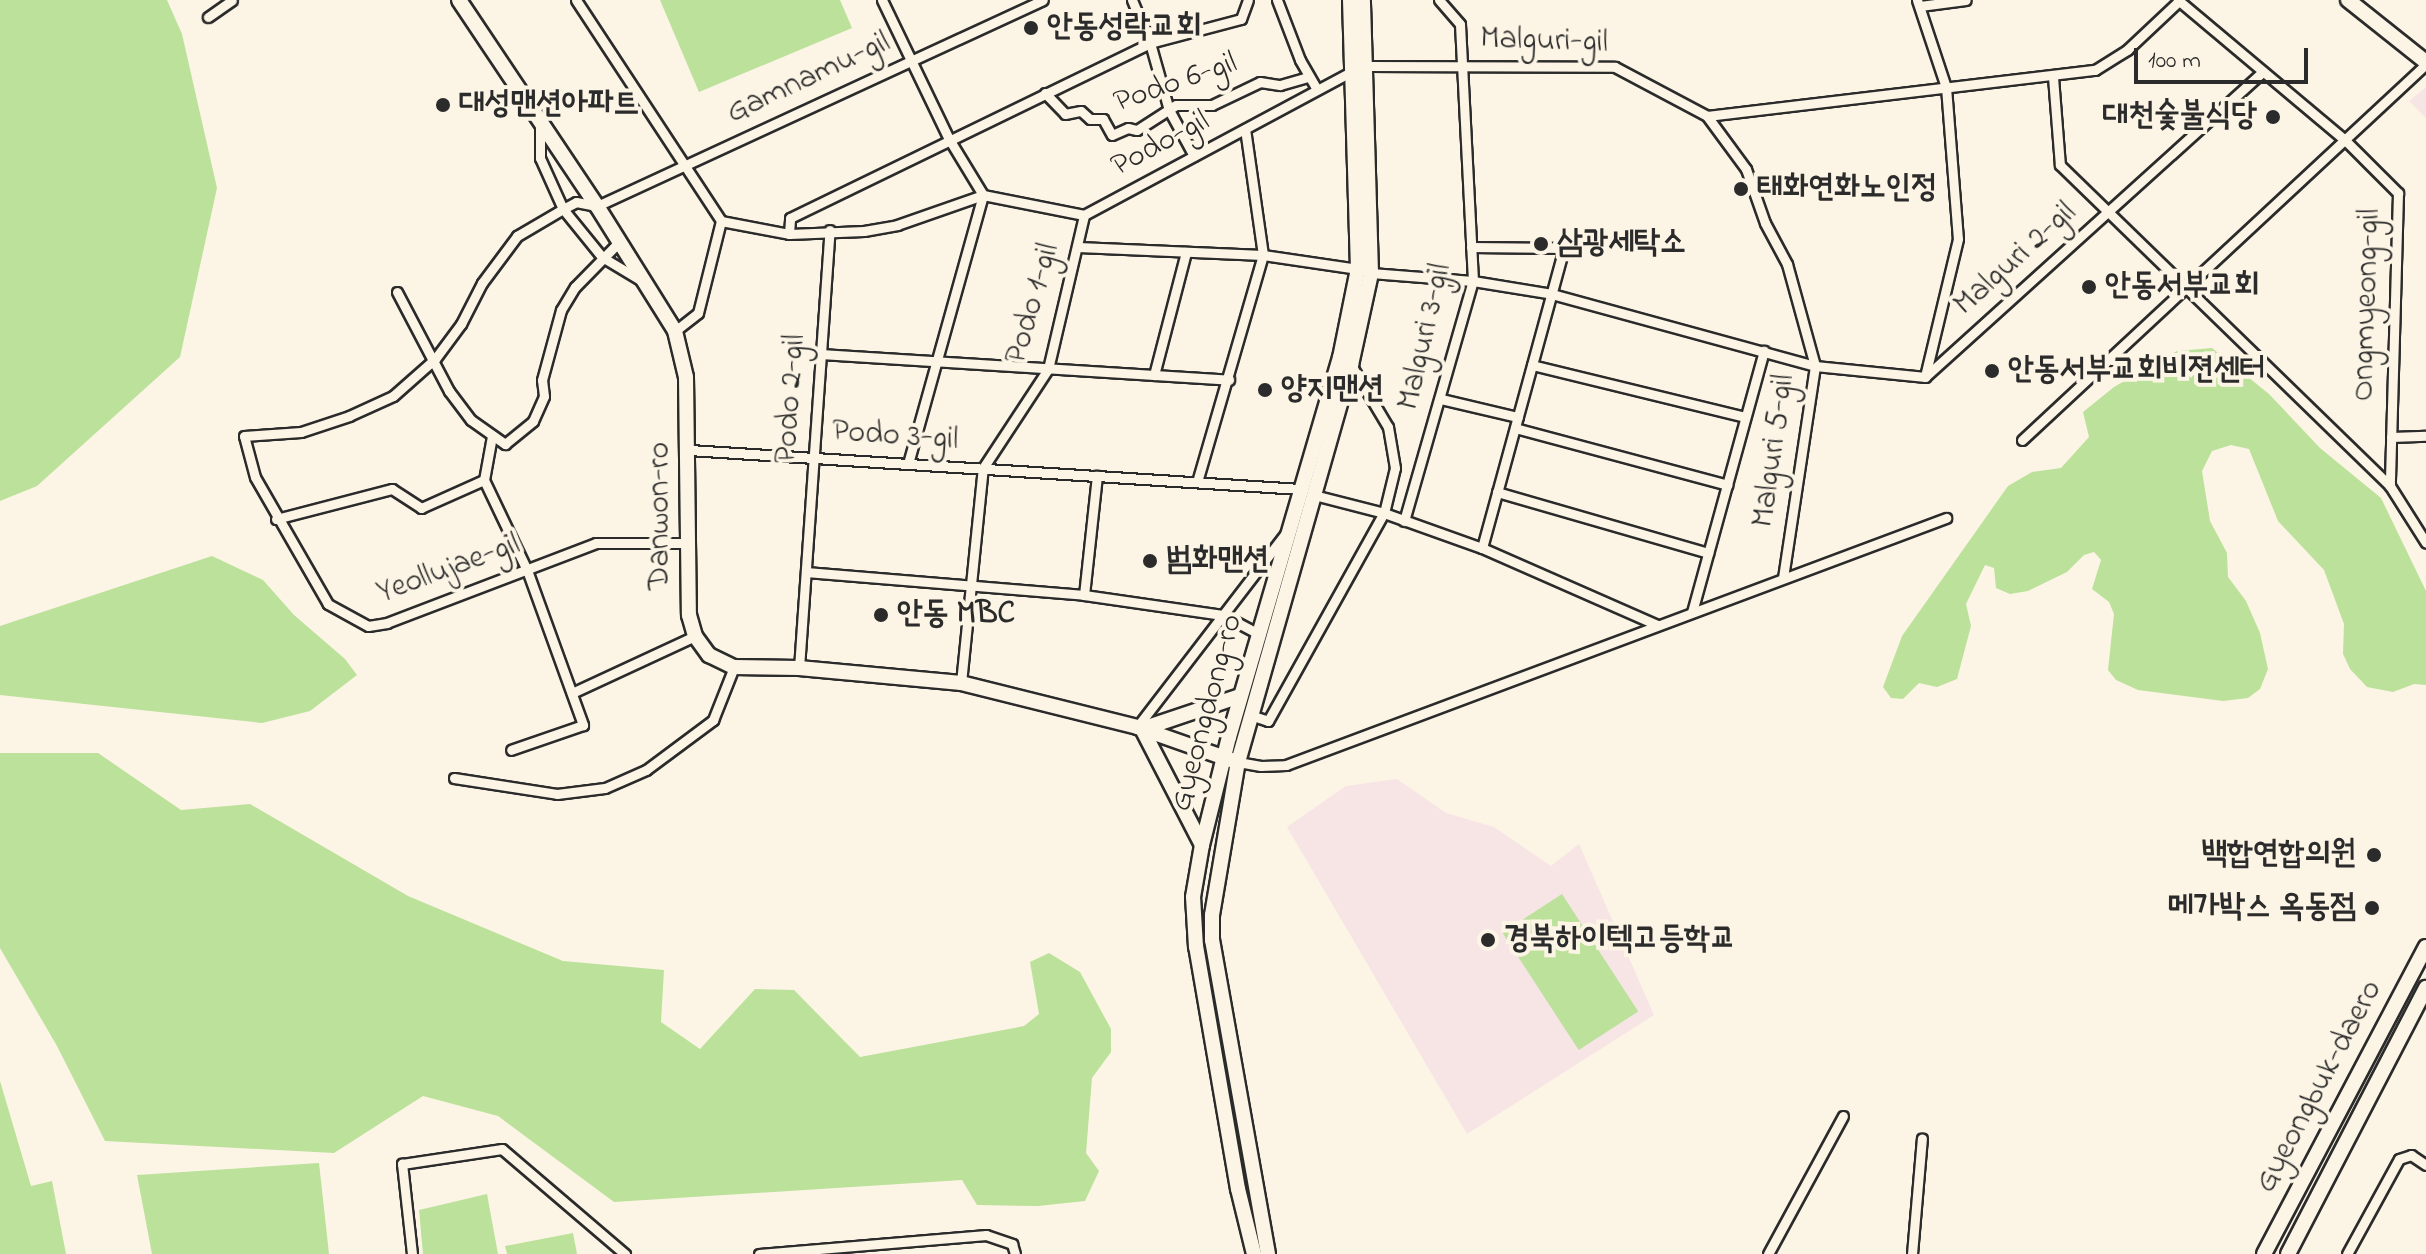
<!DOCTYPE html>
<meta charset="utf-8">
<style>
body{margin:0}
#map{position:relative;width:2426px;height:1254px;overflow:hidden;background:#fcf5e5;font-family:"Indie Flower","Poor Story",sans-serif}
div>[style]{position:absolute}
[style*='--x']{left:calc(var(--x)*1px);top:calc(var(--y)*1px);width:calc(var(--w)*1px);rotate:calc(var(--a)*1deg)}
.built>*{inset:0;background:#f7e4e4}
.green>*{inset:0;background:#bce19b;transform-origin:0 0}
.roads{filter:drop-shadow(2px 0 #2b2b2b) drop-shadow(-2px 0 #2b2b2b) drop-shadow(0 2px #2b2b2b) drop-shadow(0 -2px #2b2b2b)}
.street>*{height:9px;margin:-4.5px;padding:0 4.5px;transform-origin:4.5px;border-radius:4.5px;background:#fcf5e5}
.secondary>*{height:14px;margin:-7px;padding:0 7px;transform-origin:7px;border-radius:7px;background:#fcf5e5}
.dots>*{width:22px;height:22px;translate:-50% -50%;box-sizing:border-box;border:4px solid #fcf5e5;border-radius:50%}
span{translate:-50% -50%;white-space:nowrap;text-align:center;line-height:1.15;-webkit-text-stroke:8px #fcf5e5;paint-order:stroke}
.poi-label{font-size:32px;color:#2b2b2b;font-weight:700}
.left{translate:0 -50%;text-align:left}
.right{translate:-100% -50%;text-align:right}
.street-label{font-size:32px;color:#2b2b2b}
.scale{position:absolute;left:2134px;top:48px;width:174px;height:36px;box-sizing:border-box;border:4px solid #2b2b2b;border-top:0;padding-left:10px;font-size:24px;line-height:28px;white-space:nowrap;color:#2b2b2b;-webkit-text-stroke:6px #fcf5e5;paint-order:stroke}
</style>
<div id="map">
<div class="built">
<div style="clip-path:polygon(2425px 88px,2426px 89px,2426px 118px,2409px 101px)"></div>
<div style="clip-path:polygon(1397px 779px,1446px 813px,1494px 827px,1551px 866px,1579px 844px,1654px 1015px,1467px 1134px,1287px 827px,1346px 786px)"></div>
</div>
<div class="green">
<div style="clip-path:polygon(0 0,167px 0,182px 34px,217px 188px,180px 357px,37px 486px,0 501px)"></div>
<div style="clip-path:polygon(660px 0,840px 0,852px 28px,699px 92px)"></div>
<div style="clip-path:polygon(2212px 348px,2269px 394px,2320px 448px,2381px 498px,2426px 591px,2426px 685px,2414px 684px,2393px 692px,2367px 687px,2350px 669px,2343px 654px,2344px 624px,2324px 570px,2278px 521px,2249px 449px,2231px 445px,2212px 451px,2202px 471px,2210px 521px,2227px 553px,2228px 577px,2246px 601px,2260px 633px,2268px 669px,2260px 689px,2248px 698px,2223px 701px,2138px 690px,2116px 680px,2108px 670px,2114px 614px,2109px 602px,2092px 589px,2101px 560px,2094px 552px,2084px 555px,2067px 572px,2028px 591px,2010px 594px,1996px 588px,1994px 568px,1985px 565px,1966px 604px,1971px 626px,1957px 679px,1937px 687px,1919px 683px,1903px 699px,1891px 698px,1883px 687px,1902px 636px,2008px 486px,2032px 472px,2061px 468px,2089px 437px,2083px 412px,2114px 387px,2177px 351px)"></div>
<div style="clip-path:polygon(212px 556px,263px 580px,294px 615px,345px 659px,357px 675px,310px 711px,262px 723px,0 695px,0 626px)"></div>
<div style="clip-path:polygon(0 753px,98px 753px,181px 810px,250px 804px,408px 896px,563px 961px,664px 970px,661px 1022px,700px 1049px,755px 989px,794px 990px,860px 1057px,1024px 1026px,1039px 1014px,1030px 962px,1049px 953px,1080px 972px,1111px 1029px,1111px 1052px,1092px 1078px,1086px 1153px,1099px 1171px,1085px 1201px,1038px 1206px,977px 1205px,962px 1180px,614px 1202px,498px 1116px,423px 1096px,334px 1153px,105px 1141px,57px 1046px,0 948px)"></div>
<div style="left:1562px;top:894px;width:140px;height:71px;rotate:57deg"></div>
<div style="clip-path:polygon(0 1081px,31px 1186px,52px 1181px,66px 1254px,0 1254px)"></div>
<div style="clip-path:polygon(319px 1163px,329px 1254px,152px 1254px,137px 1175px)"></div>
<div style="clip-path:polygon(487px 1194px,498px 1254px,423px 1254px,419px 1210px)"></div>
<div style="clip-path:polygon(573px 1233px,577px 1254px,507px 1254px,505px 1246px)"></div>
</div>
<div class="roads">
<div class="street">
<div style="--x:576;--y:0;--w:264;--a:56.7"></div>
<div style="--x:721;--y:221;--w:69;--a:10.8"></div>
<div style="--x:789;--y:234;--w:75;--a:-2.3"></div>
<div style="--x:864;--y:231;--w:34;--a:-10"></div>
<div style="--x:897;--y:225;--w:91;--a:-19.2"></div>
<div style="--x:983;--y:195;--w:103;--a:11.2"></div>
<div style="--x:1084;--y:215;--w:305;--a:-28.2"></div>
<div style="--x:882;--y:0;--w:154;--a:64.3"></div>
<div style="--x:949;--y:139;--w:66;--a:58.7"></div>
<div style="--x:983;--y:195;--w:279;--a:105.6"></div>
<div style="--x:1132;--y:0;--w:47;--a:67.3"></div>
<div style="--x:1150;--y:43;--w:70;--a:74.2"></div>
<div style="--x:1169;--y:110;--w:52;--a:61.5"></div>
<div style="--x:1277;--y:0;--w:64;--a:69"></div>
<div style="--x:1300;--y:60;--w:34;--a:60"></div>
<div style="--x:1917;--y:0;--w:92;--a:71.6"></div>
<div style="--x:1946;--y:87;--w:152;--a:85.5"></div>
<div style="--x:1958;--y:239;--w:141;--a:103.5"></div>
<div style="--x:2178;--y:0;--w:218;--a:40"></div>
<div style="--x:2345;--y:140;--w:75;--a:45"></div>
<div style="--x:2398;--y:193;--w:293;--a:91.6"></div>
<div style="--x:1920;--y:6;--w:46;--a:-7.4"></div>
<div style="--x:208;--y:17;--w:29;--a:-35"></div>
<div style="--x:1367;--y:66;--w:248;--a:0.2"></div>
<div style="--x:1615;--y:67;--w:104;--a:28"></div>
<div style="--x:1707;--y:116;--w:391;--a:-6.8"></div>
<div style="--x:2095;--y:70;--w:39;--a:-32"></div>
<div style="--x:2128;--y:49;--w:71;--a:-43.3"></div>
<div style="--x:2053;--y:77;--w:88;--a:85.5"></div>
<div style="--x:2060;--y:165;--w:460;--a:44.2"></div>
<div style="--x:2390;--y:486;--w:67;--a:57.7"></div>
<div style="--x:1045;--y:93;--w:29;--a:46"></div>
<div style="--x:1065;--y:114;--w:16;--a:-11"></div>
<div style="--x:1081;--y:111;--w:12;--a:42"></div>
<div style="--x:1090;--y:119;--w:13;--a:0"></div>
<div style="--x:1103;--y:119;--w:18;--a:61"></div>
<div style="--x:1112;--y:135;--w:17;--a:-24"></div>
<div style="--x:1128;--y:128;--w:9;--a:13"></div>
<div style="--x:1137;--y:130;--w:46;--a:-32.7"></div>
<div style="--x:1176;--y:105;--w:36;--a:0"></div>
<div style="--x:1212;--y:105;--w:53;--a:-25.6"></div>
<div style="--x:1260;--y:82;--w:20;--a:9"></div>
<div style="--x:1280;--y:85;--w:29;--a:-16"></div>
<div style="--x:1707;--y:116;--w:66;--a:53.7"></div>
<div style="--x:1746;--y:169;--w:57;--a:70.6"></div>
<div style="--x:1765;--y:223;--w:47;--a:61.8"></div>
<div style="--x:1787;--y:264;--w:106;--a:74.6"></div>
<div style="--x:1815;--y:366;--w:214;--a:98.6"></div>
<div style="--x:540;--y:122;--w:36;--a:90"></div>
<div style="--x:540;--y:158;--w:56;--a:65.7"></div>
<div style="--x:563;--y:209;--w:62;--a:50.9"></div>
<div style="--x:602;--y:257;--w:47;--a:31"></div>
<div style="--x:789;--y:234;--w:16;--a:-86"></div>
<div style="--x:790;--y:218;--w:400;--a:-25.9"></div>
<div style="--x:1150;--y:43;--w:94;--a:-14.8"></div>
<div style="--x:1241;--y:19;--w:20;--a:-70"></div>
<div style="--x:1078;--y:247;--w:185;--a:2.5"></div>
<div style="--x:1263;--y:255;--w:96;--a:8.4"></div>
<div style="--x:1471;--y:247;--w:93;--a:0.6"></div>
<div style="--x:1564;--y:248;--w:311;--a:105.3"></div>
<div style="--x:1371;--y:273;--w:102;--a:4.5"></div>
<div style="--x:1473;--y:281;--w:80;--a:9.3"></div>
<div style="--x:1552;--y:294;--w:273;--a:15.3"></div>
<div style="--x:1815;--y:366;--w:111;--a:5.7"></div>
<div style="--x:1925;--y:377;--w:455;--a:-42.1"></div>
<div style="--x:397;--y:292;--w:112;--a:62.3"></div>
<div style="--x:449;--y:391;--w:36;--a:53"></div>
<div style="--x:471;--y:420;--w:42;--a:35.2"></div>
<div style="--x:505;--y:444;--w:36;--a:-39"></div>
<div style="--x:533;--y:421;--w:27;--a:-66"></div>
<div style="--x:544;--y:396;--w:16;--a:-97"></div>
<div style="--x:542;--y:380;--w:73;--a:-74.8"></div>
<div style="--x:561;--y:310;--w:27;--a:-59"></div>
<div style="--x:575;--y:287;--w:63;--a:-45.6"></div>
<div style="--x:675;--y:331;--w:29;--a:-38"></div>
<div style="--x:698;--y:313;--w:95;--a:-76"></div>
<div style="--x:821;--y:354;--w:409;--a:3.6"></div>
<div style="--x:1532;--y:365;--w:219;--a:13.7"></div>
<div style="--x:1154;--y:375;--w:127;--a:-75.4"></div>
<div style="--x:1441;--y:399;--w:79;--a:13.2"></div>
<div style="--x:1515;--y:428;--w:220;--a:15"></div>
<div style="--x:2391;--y:437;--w:35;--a:-2"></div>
<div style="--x:2022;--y:440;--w:552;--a:-42.94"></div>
<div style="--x:689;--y:450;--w:612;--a:3.65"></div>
<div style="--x:484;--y:480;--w:100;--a:64.5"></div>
<div style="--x:527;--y:570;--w:165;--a:70.1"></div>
<div style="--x:583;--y:725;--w:76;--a:160.9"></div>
<div style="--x:484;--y:480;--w:45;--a:-79.7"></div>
<div style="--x:1197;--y:482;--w:236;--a:-73.8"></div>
<div style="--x:1263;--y:255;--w:127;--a:-98.1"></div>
<div style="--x:1497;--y:492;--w:220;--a:16.1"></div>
<div style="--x:1314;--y:495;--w:72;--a:14.4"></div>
<div style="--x:1384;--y:513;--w:104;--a:19.7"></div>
<div style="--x:1482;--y:548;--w:191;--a:23.7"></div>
<div style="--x:276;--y:519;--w:120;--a:-14.5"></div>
<div style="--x:392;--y:489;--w:35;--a:33"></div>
<div style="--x:421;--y:508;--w:69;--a:-24"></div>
<div style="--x:1404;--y:521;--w:250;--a:-74"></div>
<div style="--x:1473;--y:281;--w:257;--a:-92.9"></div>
<div style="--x:1460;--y:24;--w:32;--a:-131"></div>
<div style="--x:688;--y:543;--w:92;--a:180"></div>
<div style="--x:596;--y:543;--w:224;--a:159.1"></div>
<div style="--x:387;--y:623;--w:19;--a:171"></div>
<div style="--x:368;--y:626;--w:46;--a:-151.2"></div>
<div style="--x:328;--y:604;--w:146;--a:-119.9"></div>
<div style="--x:255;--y:477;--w:42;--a:-105"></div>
<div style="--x:244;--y:436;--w:57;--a:-4"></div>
<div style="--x:301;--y:432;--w:51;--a:-18.4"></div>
<div style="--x:349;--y:416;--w:48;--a:-24.4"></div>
<div style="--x:393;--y:396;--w:56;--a:-41.4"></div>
<div style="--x:435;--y:359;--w:44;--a:-53.4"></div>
<div style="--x:461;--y:324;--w:46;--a:-62.9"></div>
<div style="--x:482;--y:283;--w:59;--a:-53.3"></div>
<div style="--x:517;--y:236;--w:53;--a:-30.4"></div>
<div style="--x:563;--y:209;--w:15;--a:-28"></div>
<div style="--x:576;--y:202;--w:21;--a:11"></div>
<div style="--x:597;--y:206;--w:491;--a:-24.8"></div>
<div style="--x:806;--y:572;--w:279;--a:4.7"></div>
<div style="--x:1084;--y:595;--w:140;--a:8.2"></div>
<div style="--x:1223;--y:615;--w:40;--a:28"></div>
<div style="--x:1084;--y:595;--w:120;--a:-83.8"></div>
<div style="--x:1692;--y:612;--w:271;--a:-74.6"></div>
<div style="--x:799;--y:668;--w:439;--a:-86"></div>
<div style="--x:961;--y:683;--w:216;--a:-84.2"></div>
<div style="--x:983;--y:468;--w:118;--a:-56.7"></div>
<div style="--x:1048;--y:369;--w:158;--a:-76.8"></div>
<div style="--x:572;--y:693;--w:136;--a:-24.9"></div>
<div style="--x:1250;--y:715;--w:19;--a:18"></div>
<div style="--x:1268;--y:721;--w:238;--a:-60.9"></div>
<div style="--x:1384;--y:513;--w:46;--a:-76.3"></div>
<div style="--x:1395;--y:468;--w:42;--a:-99.7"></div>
<div style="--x:1388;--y:427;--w:72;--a:-120.8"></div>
<div style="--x:1137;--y:727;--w:243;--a:-52.5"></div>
<div style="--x:1238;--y:762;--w:23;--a:10"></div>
<div style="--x:1261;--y:766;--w:25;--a:-2"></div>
<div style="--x:1286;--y:765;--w:705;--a:-20.52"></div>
<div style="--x:454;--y:778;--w:104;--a:8.8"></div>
<div style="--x:557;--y:794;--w:48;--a:-7.1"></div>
<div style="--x:605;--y:788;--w:45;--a:-23.7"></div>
<div style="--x:646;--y:770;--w:84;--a:-36.7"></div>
<div style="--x:713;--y:720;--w:57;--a:-68.4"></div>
<div style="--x:412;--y:1254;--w:91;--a:-96.3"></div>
<div style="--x:402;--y:1164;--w:101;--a:-8.5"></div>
<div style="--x:502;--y:1149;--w:162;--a:40.5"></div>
<div style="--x:759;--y:1254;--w:228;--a:-4.8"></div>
<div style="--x:986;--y:1235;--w:28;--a:19"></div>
<div style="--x:1012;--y:1244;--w:10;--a:73"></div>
<div style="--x:1768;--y:1254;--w:157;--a:-61.5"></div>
<div style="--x:1912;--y:1254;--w:116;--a:-85.1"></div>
<div style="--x:2347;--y:1254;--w:108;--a:-61.3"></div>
<div style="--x:2399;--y:1159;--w:13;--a:-18"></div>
<div style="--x:2411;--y:1155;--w:18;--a:34"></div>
</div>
<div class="secondary">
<div style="--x:459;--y:0;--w:248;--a:56.2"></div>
<div style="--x:597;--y:206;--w:147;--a:58"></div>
<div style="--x:675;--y:331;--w:47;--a:76.6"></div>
<div style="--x:686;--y:377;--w:238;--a:89.3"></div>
<div style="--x:689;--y:615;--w:22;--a:74"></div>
<div style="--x:695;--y:636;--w:24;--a:54"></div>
<div style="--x:709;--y:655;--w:28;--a:26"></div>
<div style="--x:734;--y:667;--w:65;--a:0.9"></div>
<div style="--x:799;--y:668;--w:163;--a:5.3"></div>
<div style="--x:961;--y:683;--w:181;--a:14"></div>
<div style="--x:1137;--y:727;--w:100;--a:19.3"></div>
<div style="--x:2348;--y:0;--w:100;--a:38.5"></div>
<div style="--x:1202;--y:845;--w:131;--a:-117.3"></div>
<div style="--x:1142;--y:729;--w:103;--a:-18.6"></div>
<div style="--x:1254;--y:1254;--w:67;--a:-103.8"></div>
<div style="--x:1238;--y:1189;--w:246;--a:-99.8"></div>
<div style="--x:1196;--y:947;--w:50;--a:-93.4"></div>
<div style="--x:1193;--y:897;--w:53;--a:-80.2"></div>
<div style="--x:1202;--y:845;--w:111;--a:-76"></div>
<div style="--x:1229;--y:737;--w:395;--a:-73.7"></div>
<div style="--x:1340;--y:358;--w:91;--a:-78.6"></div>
<div style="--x:1358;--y:269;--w:269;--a:-91.7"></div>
<div style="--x:1268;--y:1254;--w:319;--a:-100.1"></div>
<div style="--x:1212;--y:940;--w:25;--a:-90"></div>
<div style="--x:1212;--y:915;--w:155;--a:-80.4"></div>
<div style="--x:1238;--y:762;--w:413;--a:-74.1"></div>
<div style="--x:1351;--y:365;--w:94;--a:-77.7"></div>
<div style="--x:1371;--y:273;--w:273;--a:-91.7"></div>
<div style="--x:2264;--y:1254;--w:347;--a:-62.2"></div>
<div style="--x:2288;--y:1254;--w:300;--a:-62.6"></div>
</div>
</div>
<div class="dots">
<div style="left:1031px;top:28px;background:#2b2b2b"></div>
<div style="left:443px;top:105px;background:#2b2b2b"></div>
<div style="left:2273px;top:117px;background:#2b2b2b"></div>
<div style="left:1741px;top:189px;background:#2b2b2b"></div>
<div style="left:1541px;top:244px;background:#2b2b2b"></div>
<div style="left:2089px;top:287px;background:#2b2b2b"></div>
<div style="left:1992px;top:371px;background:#2b2b2b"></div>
<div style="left:1265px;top:390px;background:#2b2b2b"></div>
<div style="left:1150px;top:561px;background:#2b2b2b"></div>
<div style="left:881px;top:615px;background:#2b2b2b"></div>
<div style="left:2374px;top:855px;background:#2b2b2b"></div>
<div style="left:2372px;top:908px;background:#2b2b2b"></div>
<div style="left:1488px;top:940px;background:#2b2b2b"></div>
</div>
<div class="poi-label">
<span class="left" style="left:1047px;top:28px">안동성락교회</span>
<span class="left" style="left:459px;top:105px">대성맨션아파트</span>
<span class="right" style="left:2257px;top:117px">대천숯불식당</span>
<span class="left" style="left:1757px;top:189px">태화연화노인정</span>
<span class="left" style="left:1557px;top:244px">삼광세탁소</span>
<span class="left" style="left:2105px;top:287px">안동서부교회</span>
<span class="left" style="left:2008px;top:371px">안동서부교회비젼센터</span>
<span class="left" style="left:1281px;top:390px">양지맨션</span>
<span class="left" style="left:1166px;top:561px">범화맨션</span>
<span class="left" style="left:897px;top:615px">안동 MBC</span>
<span class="right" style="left:2356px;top:855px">백합연합의원</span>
<span class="right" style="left:2356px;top:908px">메가박스 옥동점</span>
<span class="left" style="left:1504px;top:940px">경북하이텍고등학교</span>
</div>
<div class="street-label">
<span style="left:1544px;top:42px;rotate:2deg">Malguri-gil</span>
<span style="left:809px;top:79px;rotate:-25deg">Gamnamu-gil</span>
<span style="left:1176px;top:84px;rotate:-19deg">Podo 6-gil</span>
<span style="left:1161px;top:145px;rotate:-28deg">Podo-gil</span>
<span style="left:2016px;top:260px;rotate:-42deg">Malguri 2-gil</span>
<span style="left:1034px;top:304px;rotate:-74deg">Podo 1-gil</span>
<span style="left:2368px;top:305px;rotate:-88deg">Ongmyeong-gil</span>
<span style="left:1426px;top:337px;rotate:-77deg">Malguri 3-gil</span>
<span style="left:792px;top:399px;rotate:-86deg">Podo 2-gil</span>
<span style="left:895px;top:437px;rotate:4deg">Podo 3-gil</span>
<span style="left:1775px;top:451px;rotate:-82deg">Malguri 5-gil</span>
<span style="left:661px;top:516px;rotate:-90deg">Danwon-ro</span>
<span style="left:449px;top:570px;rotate:-20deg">Yeollujae-gil</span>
<span style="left:1208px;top:713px;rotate:-75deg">Gyeongdong-ro</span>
<span style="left:2320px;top:1087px;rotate:-62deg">Gyeongbuk-daero</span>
</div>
<div class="scale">100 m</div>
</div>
